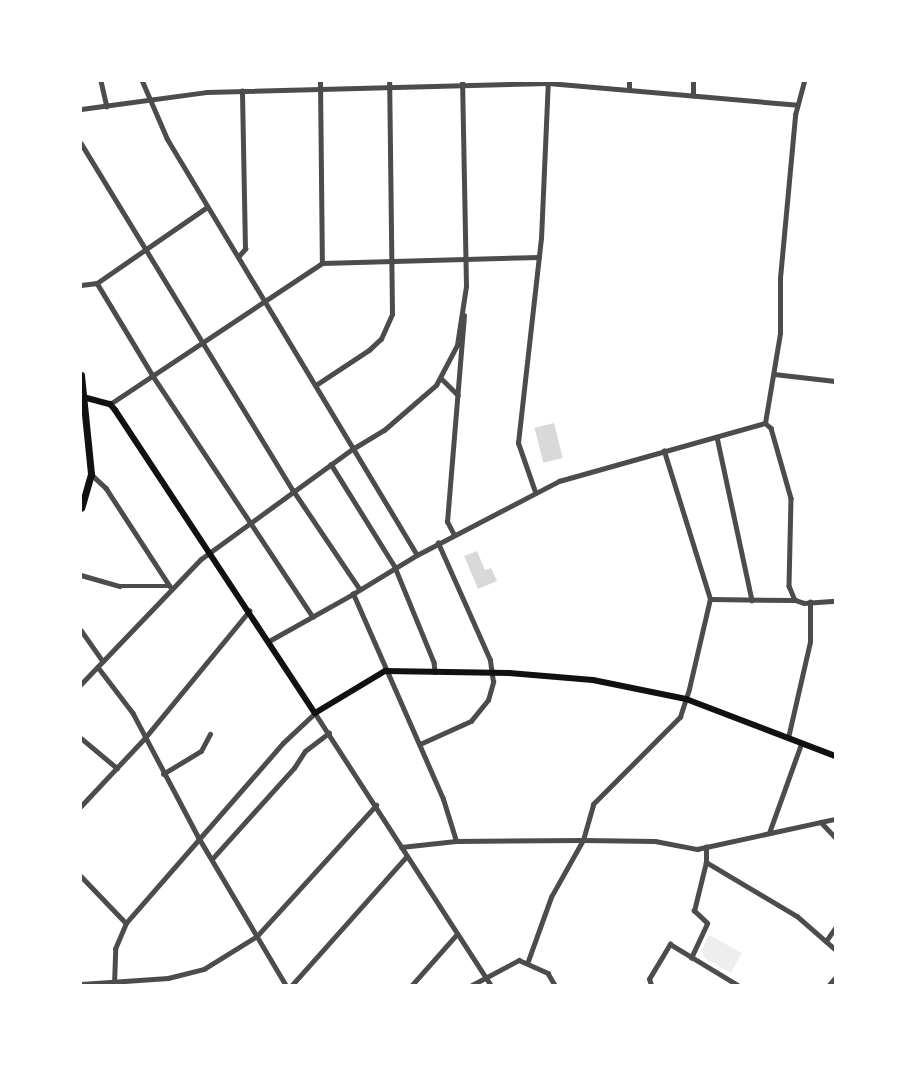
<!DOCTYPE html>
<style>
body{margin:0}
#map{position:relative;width:916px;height:1066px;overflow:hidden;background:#fff;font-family:Signika,sans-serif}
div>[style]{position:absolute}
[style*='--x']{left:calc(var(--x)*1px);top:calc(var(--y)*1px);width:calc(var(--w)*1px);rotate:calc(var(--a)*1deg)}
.green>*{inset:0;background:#eee}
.water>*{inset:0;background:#d9d9d9;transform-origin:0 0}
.minor>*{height:4.5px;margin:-2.25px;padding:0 2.25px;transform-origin:2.25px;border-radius:2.25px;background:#4c4c4c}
.tertiary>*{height:5px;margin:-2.5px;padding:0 2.5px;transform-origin:2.5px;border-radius:2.5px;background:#4c4c4c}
.secondary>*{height:6px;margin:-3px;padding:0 3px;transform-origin:3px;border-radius:3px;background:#111}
.primary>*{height:7px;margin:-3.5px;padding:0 3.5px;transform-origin:3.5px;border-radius:3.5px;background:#111}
span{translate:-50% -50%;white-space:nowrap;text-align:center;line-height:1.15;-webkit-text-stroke:4.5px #fff;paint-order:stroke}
.frame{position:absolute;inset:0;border:82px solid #fff;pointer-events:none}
</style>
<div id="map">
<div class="green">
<div style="clip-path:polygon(709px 935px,742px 953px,731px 973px,704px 958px,702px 950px)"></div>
</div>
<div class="water">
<div style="left:554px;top:423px;width:36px;height:20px;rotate:76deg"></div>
<div style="clip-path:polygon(477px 551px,485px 570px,491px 568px,497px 581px,478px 589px,464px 556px)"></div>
</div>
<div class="minor">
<div style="--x:101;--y:81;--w:26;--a:77"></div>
<div style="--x:629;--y:90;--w:9;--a:-90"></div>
<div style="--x:693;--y:96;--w:15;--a:-90"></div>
<div style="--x:81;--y:143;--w:407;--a:58.6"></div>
<div style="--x:293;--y:490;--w:118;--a:56"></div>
<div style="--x:238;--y:257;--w:11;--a:-49"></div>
<div style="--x:245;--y:249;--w:158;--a:-91.1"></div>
<div style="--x:97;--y:283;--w:109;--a:58.9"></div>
<div style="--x:153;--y:376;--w:289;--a:56.4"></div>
<div style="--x:81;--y:285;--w:16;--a:-7"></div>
<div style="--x:97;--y:283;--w:134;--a:-34.6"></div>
<div style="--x:774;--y:374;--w:61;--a:6.5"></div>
<div style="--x:441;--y:378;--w:24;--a:45"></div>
<div style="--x:316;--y:385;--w:64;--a:-33.4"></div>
<div style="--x:369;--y:350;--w:16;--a:-43"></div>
<div style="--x:381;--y:339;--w:27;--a:-66"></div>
<div style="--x:392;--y:314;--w:233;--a:-90.7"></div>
<div style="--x:110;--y:404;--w:255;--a:-33.6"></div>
<div style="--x:322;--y:263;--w:217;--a:-1.6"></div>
<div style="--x:765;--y:423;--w:8;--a:40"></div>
<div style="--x:771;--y:428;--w:73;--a:74.1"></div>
<div style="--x:791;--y:498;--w:88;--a:91.3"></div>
<div style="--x:789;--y:586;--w:15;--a:67"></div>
<div style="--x:795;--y:600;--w:9;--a:18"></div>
<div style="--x:804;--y:603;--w:31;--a:-4"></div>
<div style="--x:717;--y:437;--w:167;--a:77.9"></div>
<div style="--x:331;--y:464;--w:121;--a:58.1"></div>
<div style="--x:395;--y:567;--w:103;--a:67.7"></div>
<div style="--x:434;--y:662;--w:10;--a:84"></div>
<div style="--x:91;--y:474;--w:21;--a:43"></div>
<div style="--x:106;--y:488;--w:117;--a:56.9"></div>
<div style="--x:535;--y:492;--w:52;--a:-109.1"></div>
<div style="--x:518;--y:443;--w:205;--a:-83.6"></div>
<div style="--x:541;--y:239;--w:158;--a:-87.5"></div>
<div style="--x:454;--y:535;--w:15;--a:-118"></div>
<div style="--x:447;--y:522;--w:207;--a:-85.3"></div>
<div style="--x:81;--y:575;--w:40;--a:16"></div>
<div style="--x:119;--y:586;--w:51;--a:0"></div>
<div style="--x:710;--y:599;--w:85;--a:0.7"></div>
<div style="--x:81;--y:630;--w:38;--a:55"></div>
<div style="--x:269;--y:641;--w:96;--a:-29.2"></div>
<div style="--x:98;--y:667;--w:58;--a:52.7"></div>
<div style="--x:133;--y:713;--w:141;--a:62.2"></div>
<div style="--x:199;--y:838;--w:171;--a:59.4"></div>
<div style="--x:81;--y:684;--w:173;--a:-46.2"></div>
<div style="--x:201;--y:559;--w:189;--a:-36"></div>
<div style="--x:81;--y:738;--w:47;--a:39.8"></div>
<div style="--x:788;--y:738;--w:98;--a:-77.1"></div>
<div style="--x:810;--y:642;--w:40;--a:-90"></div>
<div style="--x:420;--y:744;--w:56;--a:-24.3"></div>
<div style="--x:471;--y:721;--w:27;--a:-51"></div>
<div style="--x:488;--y:700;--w:19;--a:-74"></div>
<div style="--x:493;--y:682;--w:22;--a:-98"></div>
<div style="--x:490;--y:660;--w:128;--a:-114"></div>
<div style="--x:163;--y:774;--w:44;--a:-31.2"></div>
<div style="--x:201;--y:751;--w:19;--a:-62"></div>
<div style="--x:81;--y:806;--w:92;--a:-46.8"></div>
<div style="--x:144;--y:739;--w:166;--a:-50.6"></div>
<div style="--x:821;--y:822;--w:21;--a:47"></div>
<div style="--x:769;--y:833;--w:95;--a:-70.2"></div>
<div style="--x:456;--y:841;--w:44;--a:-107.2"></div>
<div style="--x:443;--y:799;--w:224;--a:-113.7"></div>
<div style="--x:353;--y:594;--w:75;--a:-31.4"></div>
<div style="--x:417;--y:555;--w:160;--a:-27.5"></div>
<div style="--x:559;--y:481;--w:214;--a:-15.7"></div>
<div style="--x:765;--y:423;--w:91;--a:-80.5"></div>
<div style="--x:780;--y:333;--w:55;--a:-90"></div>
<div style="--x:780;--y:278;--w:164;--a:-84.7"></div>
<div style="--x:795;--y:115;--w:35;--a:-75"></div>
<div style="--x:401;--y:847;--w:55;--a:-6.2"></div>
<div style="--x:456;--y:841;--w:127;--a:-0.5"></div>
<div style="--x:583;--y:840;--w:72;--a:0.8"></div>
<div style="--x:655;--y:841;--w:43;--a:10.8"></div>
<div style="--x:697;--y:849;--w:141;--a:-12.3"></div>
<div style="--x:212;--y:859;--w:122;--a:-48"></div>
<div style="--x:294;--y:768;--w:20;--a:-57"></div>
<div style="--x:305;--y:751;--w:30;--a:-37"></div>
<div style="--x:706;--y:862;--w:106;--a:30.7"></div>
<div style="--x:797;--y:916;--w:50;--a:41"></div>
<div style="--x:81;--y:876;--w:65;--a:46.2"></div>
<div style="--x:826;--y:941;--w:16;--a:-55"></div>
<div style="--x:691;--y:958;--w:38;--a:-65"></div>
<div style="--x:707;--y:923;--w:18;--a:-137"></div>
<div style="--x:694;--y:911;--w:50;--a:-76.2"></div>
<div style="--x:706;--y:862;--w:15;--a:-90"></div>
<div style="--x:528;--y:961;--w:68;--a:-70.2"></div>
<div style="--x:551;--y:897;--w:65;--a:-60.7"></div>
<div style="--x:583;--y:840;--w:37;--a:-74"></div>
<div style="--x:593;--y:804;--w:123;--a:-45"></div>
<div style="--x:680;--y:717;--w:29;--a:-72"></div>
<div style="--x:689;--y:689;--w:92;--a:-76.9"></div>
<div style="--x:710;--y:599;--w:155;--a:-107.3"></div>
<div style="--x:81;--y:984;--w:87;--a:-3.9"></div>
<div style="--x:168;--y:978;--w:37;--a:-14"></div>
<div style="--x:204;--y:969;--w:62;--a:-31.9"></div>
<div style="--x:257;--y:936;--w:177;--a:-47.7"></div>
<div style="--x:114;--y:985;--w:36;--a:-88"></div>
<div style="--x:115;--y:949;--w:28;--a:-67"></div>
<div style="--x:126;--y:923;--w:239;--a:-48.9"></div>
<div style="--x:283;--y:743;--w:44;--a:-43.2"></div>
<div style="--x:315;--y:713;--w:324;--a:57.1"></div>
<div style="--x:292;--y:985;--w:171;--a:-48.3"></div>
<div style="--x:412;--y:985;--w:68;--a:-48.6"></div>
<div style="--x:472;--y:985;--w:53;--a:-28"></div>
<div style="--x:519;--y:960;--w:32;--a:24"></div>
<div style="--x:548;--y:973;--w:14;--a:60"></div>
<div style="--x:651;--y:985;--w:6;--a:-108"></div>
<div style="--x:649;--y:979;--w:41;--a:-59"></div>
<div style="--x:670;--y:944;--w:79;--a:31.1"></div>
<div style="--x:829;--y:985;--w:9;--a:-49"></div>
</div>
<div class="tertiary">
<div style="--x:142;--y:81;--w:63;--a:66.7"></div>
<div style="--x:167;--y:139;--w:485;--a:59"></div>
<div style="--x:320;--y:81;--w:182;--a:89.4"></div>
<div style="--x:81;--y:109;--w:126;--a:-7.7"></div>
<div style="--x:206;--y:92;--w:342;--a:-1.5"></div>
<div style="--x:548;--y:83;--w:250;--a:5"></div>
<div style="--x:354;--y:448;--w:35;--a:-31"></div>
<div style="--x:384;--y:430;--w:69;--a:-40.9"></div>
<div style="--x:436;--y:385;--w:45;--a:-62.3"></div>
<div style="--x:457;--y:345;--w:60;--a:-81.3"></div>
<div style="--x:466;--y:286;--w:205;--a:-91.1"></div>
</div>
<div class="secondary">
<div style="--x:83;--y:397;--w:28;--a:15"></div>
<div style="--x:110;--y:404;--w:8;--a:50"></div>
<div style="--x:115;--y:410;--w:363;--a:56.6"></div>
<div style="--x:315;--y:713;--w:82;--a:-31"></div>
<div style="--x:385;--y:671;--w:124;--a:0.9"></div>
<div style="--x:509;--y:673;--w:84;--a:4.8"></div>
<div style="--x:593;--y:680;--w:95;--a:11.5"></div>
<div style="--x:686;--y:699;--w:160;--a:20.9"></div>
</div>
<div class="primary">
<div style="--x:81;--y:375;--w:100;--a:84.2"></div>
<div style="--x:91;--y:474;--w:35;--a:106"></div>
</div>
<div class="frame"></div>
</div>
